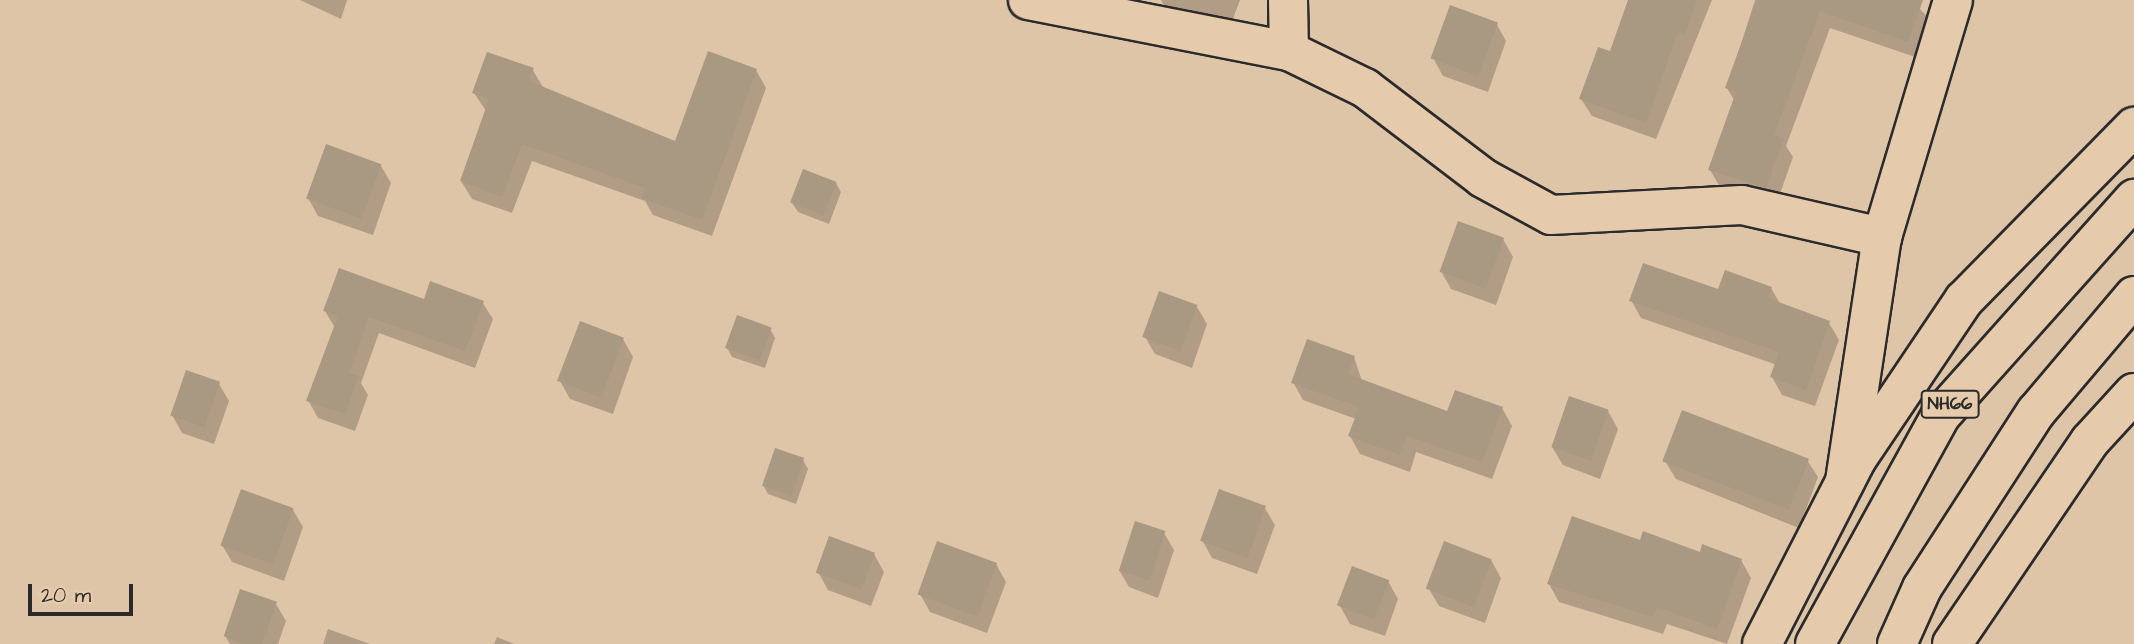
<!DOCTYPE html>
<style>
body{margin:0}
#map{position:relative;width:2134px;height:644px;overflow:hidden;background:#dec5a7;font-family:"Architects Daughter",sans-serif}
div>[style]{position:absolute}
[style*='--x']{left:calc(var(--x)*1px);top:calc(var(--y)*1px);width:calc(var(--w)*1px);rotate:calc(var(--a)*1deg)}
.shadow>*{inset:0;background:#0003}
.building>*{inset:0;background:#a99882;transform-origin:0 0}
.roads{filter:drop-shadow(2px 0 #2b2b2b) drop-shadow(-2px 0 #2b2b2b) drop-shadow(0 2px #2b2b2b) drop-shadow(0 -2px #2b2b2b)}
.street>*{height:38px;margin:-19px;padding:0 19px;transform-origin:19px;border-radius:19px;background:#e5cbac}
.secondary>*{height:38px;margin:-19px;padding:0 19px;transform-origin:19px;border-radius:19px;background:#e5cbac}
.highway>*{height:38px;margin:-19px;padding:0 19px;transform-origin:19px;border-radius:19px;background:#e5cbac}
span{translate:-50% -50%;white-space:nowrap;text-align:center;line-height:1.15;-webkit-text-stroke:6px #e5cbac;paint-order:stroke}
.shield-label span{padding:2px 5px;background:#e5cbac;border:2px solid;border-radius:5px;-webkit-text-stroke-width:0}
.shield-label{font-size:18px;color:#2b2b2b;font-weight:700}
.scale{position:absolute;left:28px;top:584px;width:105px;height:32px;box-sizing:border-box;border:4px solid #2b2b2b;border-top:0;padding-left:9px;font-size:21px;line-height:24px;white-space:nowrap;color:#2b2b2b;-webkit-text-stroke:5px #e5cbac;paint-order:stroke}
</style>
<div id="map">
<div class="shadow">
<div style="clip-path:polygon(300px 0,347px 0,341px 19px)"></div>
<div style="clip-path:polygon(1161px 0,1240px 0,1228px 32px,1170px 16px)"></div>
<div style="clip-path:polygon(1630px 0,1712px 0,1656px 139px,1592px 116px,1581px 99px,1611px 53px)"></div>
<div style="clip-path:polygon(1755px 0,1912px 0,1931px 21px,1918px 58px,1830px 28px,1786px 146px,1793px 157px,1776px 205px,1720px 187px,1710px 170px,1734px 100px,1727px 88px)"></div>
<div style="clip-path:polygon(1496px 23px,1506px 41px,1488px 92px,1443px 76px,1433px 58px)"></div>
<div style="clip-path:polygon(532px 69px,543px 87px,676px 143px,756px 70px,766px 88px,712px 236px,653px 215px,645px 201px,532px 161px,512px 213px,472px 199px,461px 181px,486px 111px,474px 93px)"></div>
<div style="clip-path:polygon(381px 166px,391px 183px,373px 235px,318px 216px,308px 198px)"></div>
<div style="clip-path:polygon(836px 183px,841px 192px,829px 224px,798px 212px,792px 203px)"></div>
<div style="clip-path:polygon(1503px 239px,1513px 257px,1496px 305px,1451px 289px,1441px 271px)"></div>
<div style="clip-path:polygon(1771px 288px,1781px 305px,1829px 323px,1839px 340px,1815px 406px,1782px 395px,1772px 377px,1777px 365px,1641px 318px,1631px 300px)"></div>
<div style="clip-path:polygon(425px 301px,482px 302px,493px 319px,475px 368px,379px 333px,361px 383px,368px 395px,355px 431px,318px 418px,308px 400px,335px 328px,325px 311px)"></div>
<div style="clip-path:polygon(1197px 307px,1207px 324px,1192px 368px,1155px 354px,1145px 337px)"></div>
<div style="clip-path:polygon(770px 329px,775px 338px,765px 368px,732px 357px,727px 348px)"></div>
<div style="clip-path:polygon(623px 339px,633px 357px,613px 414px,570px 399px,560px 381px)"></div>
<div style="clip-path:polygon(1354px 357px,1362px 381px,1449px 413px,1502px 408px,1512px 426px,1492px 479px,1416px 452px,1410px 472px,1360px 454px,1350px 436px,1356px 419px,1303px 400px,1293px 382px)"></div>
<div style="clip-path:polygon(219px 384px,229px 401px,214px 444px,182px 433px,172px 415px)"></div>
<div style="clip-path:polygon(1608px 411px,1618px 429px,1600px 479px,1563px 465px,1552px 447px)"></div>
<div style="clip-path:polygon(803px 460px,808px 469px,796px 504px,768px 494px,763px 485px)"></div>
<div style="clip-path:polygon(1807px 460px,1818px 477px,1799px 528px,1676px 479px,1665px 461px)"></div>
<div style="clip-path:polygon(1264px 507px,1275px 525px,1257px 574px,1212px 558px,1202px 540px)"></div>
<div style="clip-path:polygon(293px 510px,303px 527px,284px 581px,232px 562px,222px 545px)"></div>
<div style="clip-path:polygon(1164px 533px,1174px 550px,1158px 598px,1129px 587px,1119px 570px)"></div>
<div style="clip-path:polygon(1641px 542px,1741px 560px,1751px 578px,1727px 644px,1667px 624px,1663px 634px,1559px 602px,1549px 584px)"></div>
<div style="clip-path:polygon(874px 554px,884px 572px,871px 606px,828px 590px,818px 572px)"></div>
<div style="clip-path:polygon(1491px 560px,1501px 578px,1485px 623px,1439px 606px,1429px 589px)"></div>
<div style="clip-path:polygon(996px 564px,1006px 582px,987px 633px,930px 612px,920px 594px)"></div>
<div style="clip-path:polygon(1388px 581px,1398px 599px,1385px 636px,1350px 624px,1340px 606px)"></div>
<div style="clip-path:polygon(276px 604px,286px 621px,278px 644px,230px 644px,225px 636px)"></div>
<div style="clip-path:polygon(328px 629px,370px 644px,323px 644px)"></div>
<div style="clip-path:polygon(497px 637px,514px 644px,494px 644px)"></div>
</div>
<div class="building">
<div style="clip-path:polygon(1628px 0,1697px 0,1685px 35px,1678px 32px,1646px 123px,1579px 99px,1598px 47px,1610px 51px)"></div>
<div style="clip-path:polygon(1757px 0,1923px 0,1908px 42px,1820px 11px,1774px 135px,1784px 138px,1766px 188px,1708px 170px,1736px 92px,1725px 88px)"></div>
<div style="left:1450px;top:5px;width:51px;height:57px;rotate:20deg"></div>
<div style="clip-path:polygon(708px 51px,757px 69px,702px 220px,641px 198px,645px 188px,522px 144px,502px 197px,460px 181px,489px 99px,472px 93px,487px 52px,534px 68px,529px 81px,675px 141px)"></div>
<div style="left:326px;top:144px;width:59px;height:58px;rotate:20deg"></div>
<div style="left:803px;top:169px;width:36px;height:36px;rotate:21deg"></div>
<div style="left:1458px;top:221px;width:49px;height:54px;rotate:20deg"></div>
<div style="clip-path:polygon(1643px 263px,1718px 289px,1725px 270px,1772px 287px,1768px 298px,1830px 321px,1806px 390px,1770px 377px,1779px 352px,1629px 301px)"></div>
<div style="clip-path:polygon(339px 268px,424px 299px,430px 281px,484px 301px,465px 351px,369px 317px,349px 373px,359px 376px,345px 414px,306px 401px,338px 316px,323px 311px)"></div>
<div style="left:1159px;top:291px;width:41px;height:49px;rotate:20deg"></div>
<div style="left:737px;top:315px;width:37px;height:35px;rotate:20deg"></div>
<div style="left:580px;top:321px;width:47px;height:64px;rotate:21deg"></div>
<div style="clip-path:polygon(1307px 339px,1355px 356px,1348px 374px,1447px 411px,1455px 390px,1503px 407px,1482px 462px,1407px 436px,1400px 455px,1348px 436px,1359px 407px,1291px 383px)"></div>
<div style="left:186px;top:370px;width:36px;height:48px;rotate:19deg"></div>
<div style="left:1569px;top:396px;width:42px;height:54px;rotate:19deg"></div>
<div style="left:1682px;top:410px;width:136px;height:55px;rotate:21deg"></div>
<div style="left:775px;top:448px;width:31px;height:40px;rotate:19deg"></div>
<div style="left:241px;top:489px;width:56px;height:60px;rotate:20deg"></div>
<div style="left:1219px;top:489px;width:50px;height:55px;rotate:20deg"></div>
<div style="clip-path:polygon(1572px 516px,1640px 540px,1643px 531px,1700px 552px,1702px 544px,1742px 559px,1717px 629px,1657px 607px,1653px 617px,1547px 584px)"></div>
<div style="left:1135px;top:521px;width:32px;height:52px;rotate:18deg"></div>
<div style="left:829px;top:536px;width:49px;height:39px;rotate:20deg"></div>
<div style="left:937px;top:541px;width:64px;height:57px;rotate:20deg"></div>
<div style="left:1444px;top:541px;width:51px;height:51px;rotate:21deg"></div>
<div style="left:1352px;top:566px;width:40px;height:42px;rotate:21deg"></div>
<div style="left:240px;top:589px;width:39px;height:50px;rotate:19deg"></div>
</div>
<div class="roads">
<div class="street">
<div style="--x:1028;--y:0;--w:266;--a:11.1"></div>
<div style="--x:1289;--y:51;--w:85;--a:26"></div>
<div style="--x:1365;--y:88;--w:148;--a:37.3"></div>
<div style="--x:1483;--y:178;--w:77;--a:28.6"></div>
<div style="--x:1551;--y:215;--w:191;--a:-3"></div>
<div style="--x:1742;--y:205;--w:144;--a:12.9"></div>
<div style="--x:1288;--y:0;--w:51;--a:88.9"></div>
<div style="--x:1845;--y:481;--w:247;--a:-81.4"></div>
<div style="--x:1882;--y:237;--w:247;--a:-73.3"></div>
</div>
<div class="secondary">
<div style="--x:1762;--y:644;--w:207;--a:-62.9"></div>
<div style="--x:1856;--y:460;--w:193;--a:-56"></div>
<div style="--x:1964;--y:300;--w:243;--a:-45.5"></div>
<div style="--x:1952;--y:644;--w:245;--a:-55.8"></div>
<div style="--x:2090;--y:441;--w:65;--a:-47.5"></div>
</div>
<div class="highway">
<div style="--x:1815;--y:644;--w:261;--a:-61.2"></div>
<div style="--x:1941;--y:415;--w:290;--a:-48.2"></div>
<div style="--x:1897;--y:644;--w:61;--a:-65.9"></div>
<div style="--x:1922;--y:588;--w:210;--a:-57.1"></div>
<div style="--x:2036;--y:412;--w:152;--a:-49.8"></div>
</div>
</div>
<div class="shield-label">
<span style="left:1950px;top:404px">NH66</span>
</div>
<div class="scale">20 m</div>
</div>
